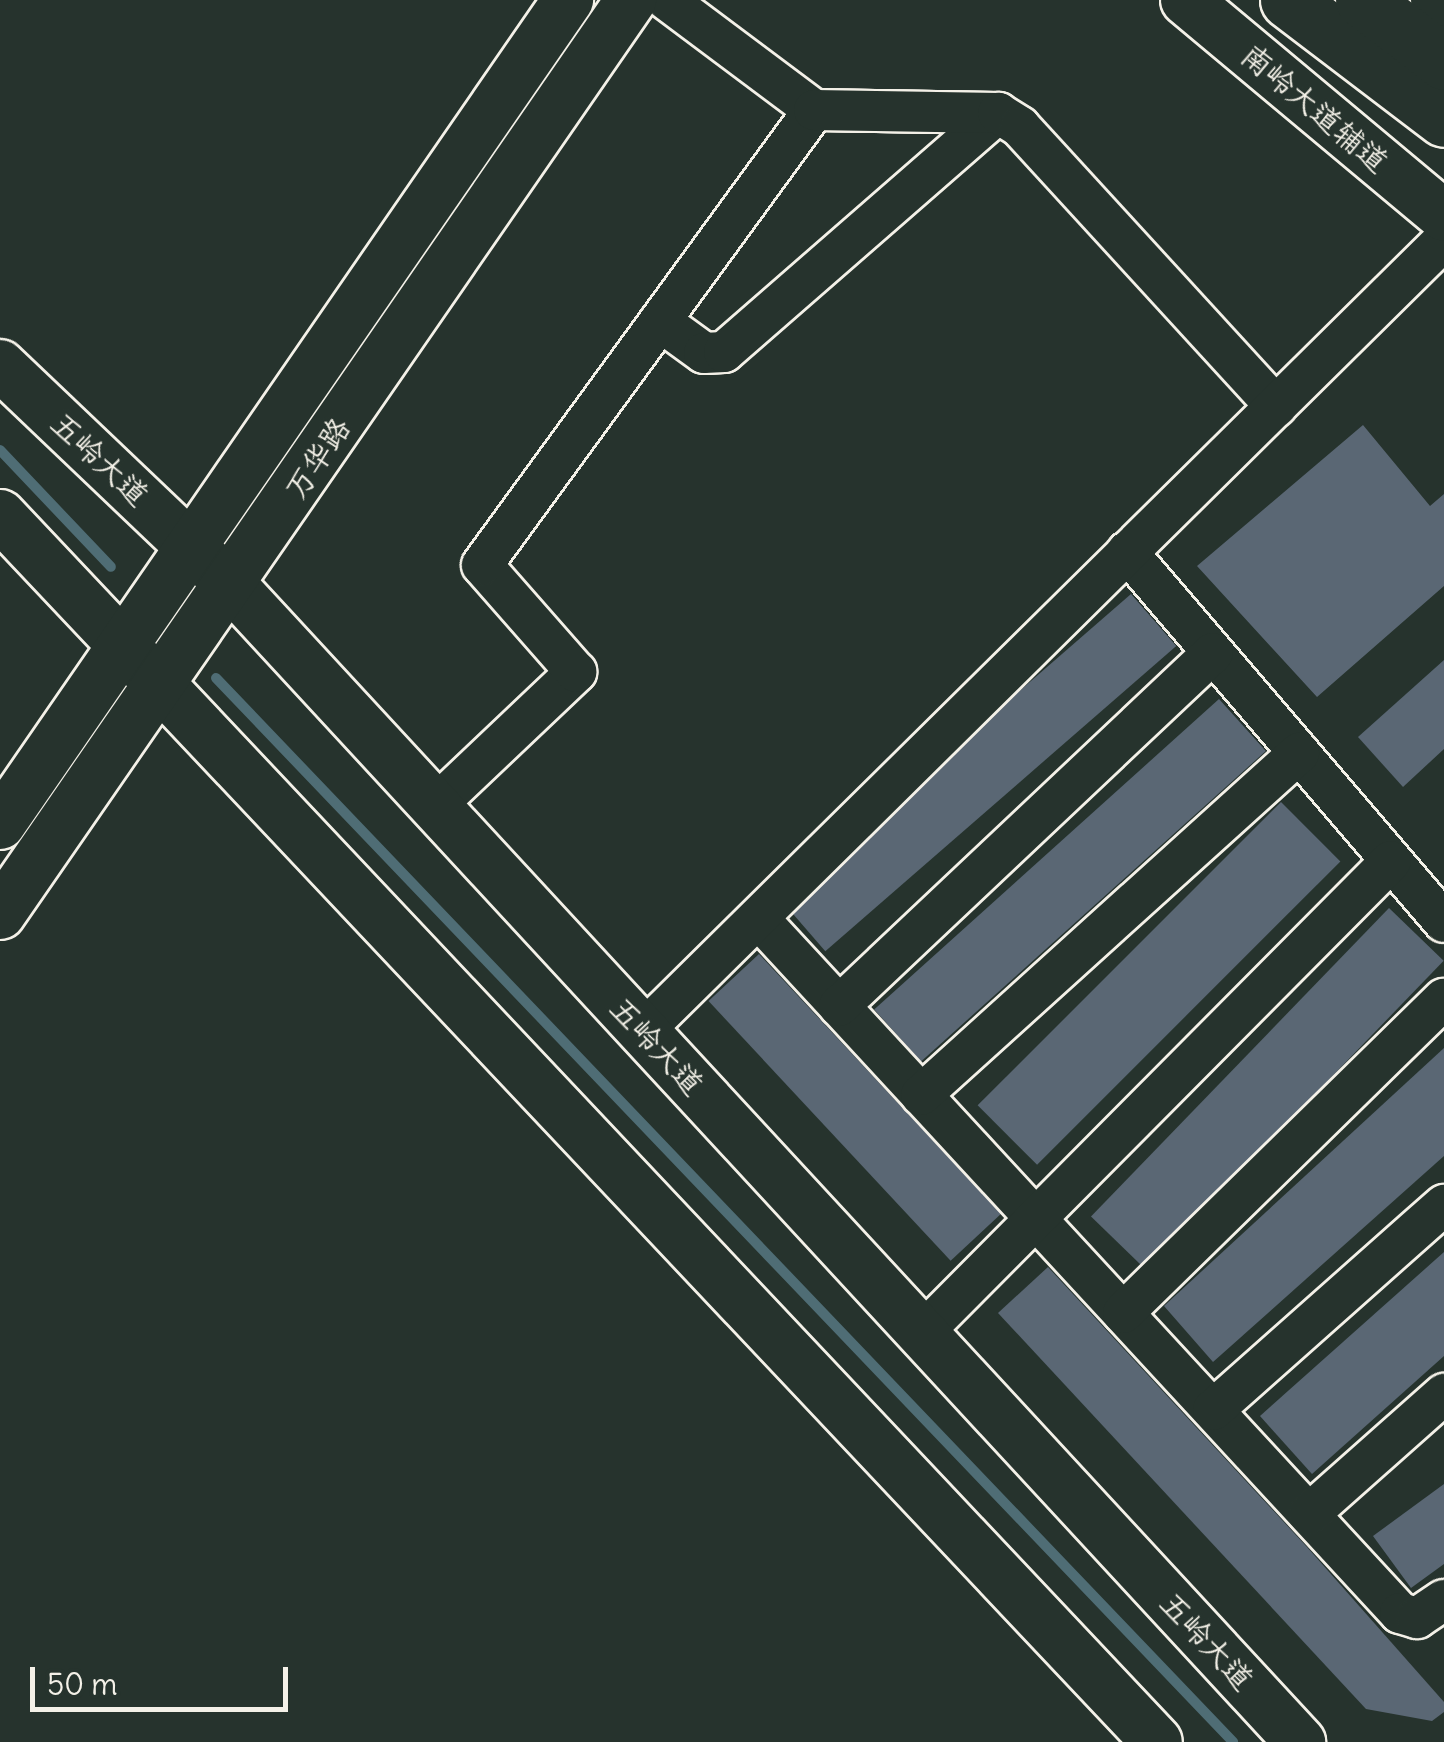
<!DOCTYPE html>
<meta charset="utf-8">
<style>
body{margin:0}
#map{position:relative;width:1444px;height:1742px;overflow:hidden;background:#26332d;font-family:Delius,"LXGW WenKai TC",sans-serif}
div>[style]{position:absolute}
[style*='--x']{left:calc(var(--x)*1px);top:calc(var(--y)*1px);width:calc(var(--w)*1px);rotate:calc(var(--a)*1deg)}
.stream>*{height:10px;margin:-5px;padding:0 5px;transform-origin:5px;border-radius:5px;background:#4f6d75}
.building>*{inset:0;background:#5a6774;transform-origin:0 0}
.roads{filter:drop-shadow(2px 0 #f4f1e8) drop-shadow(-2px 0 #f4f1e8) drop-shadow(0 2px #f4f1e8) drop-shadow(0 -2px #f4f1e8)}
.minor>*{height:40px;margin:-20px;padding:0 20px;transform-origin:20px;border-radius:20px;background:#26332d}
.major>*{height:50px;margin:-25px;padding:0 25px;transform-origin:25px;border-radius:25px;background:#26332d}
.highway>*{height:55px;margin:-27.5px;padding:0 27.5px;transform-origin:27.5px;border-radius:27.5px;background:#26332d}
span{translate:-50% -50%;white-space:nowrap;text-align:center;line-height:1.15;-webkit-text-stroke:8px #26332d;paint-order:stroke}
.street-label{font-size:30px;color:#f4f1e8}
.scale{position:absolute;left:30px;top:1667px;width:258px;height:45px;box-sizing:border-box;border:5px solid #f4f1e8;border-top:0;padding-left:12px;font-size:30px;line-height:35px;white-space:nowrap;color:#f4f1e8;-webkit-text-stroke:8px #26332d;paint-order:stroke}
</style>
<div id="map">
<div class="stream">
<div style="--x:0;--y:450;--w:161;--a:46.5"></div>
<div style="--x:216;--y:678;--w:1472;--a:46.29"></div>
</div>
<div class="building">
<div style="clip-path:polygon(1363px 425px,1430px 506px,1444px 494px,1444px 586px,1317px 697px,1197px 566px)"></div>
<div style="left:1131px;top:594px;width:69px;height:465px;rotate:49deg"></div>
<div style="clip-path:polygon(1444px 660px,1444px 749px,1403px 787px,1358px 737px)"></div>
<div style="left:1219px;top:699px;width:70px;height:464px;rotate:48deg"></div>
<div style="left:1281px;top:802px;width:84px;height:429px;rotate:45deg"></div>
<div style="left:1389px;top:908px;width:76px;height:429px;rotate:44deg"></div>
<div style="left:759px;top:954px;width:355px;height:69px;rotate:47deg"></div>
<div style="clip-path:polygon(1444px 1048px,1444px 1156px,1213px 1362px,1164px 1306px)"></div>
<div style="clip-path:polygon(1444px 1252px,1444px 1356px,1312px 1474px,1260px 1416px)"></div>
<div style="clip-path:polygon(1048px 1267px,1307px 1547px,1444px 1702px,1444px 1712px,1432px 1721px,1366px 1709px,998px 1313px)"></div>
<div style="clip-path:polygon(1444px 1484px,1444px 1564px,1411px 1588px,1373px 1536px)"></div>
</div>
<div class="roads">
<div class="minor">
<div style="--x:667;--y:0;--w:184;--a:36.8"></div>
<div style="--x:660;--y:321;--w:54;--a:36"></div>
<div style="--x:704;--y:353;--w:20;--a:-3"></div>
<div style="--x:724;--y:352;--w:364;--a:-41.1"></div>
<div style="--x:1127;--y:552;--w:487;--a:49.4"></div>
<div style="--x:435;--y:806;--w:195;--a:-43.5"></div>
<div style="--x:576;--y:672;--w:142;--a:-131.3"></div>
<div style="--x:482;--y:565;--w:563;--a:-53.88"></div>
<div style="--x:814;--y:110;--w:184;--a:0.9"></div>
<div style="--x:998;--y:113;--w:26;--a:32"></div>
<div style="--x:1020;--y:127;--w:379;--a:47.5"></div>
<div style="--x:758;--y:918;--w:946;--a:47.27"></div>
<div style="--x:1400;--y:1613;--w:18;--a:16"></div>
<div style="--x:1417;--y:1618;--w:32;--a:-34"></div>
<div style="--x:839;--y:1006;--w:514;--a:-43.35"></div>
<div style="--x:643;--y:1031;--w:1126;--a:-44.64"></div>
<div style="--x:921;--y:1095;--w:510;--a:-42.14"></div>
<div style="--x:1123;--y:1313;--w:449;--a:-44.4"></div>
<div style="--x:922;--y:1333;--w:665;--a:-45.18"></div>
<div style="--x:1213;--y:1410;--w:309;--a:-41.6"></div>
<div style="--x:1309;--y:1514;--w:181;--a:-41.6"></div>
</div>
<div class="major">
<div style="--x:1186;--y:0;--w:336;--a:39.9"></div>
<div style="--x:1436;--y:0;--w:10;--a:37"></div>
<div style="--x:0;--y:365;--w:318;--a:43.6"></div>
<div style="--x:230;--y:584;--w:1577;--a:47.26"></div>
<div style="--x:0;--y:515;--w:1686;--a:46.68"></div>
<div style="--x:0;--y:824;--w:1001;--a:-55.42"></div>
<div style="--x:0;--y:914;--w:1111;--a:-55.38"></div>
</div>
<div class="highway">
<div style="--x:1288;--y:0;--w:196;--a:37.3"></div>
<div style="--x:1363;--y:0;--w:102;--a:37.4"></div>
</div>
</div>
<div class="street-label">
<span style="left:1315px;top:108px;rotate:40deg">南岭大道辅道</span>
<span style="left:317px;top:458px;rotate:-56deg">万华路</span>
<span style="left:100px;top:459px;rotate:43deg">五岭大道</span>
<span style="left:657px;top:1046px;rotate:47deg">五岭大道</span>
<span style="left:1207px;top:1641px;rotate:47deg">五岭大道</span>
</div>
<div class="scale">50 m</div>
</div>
